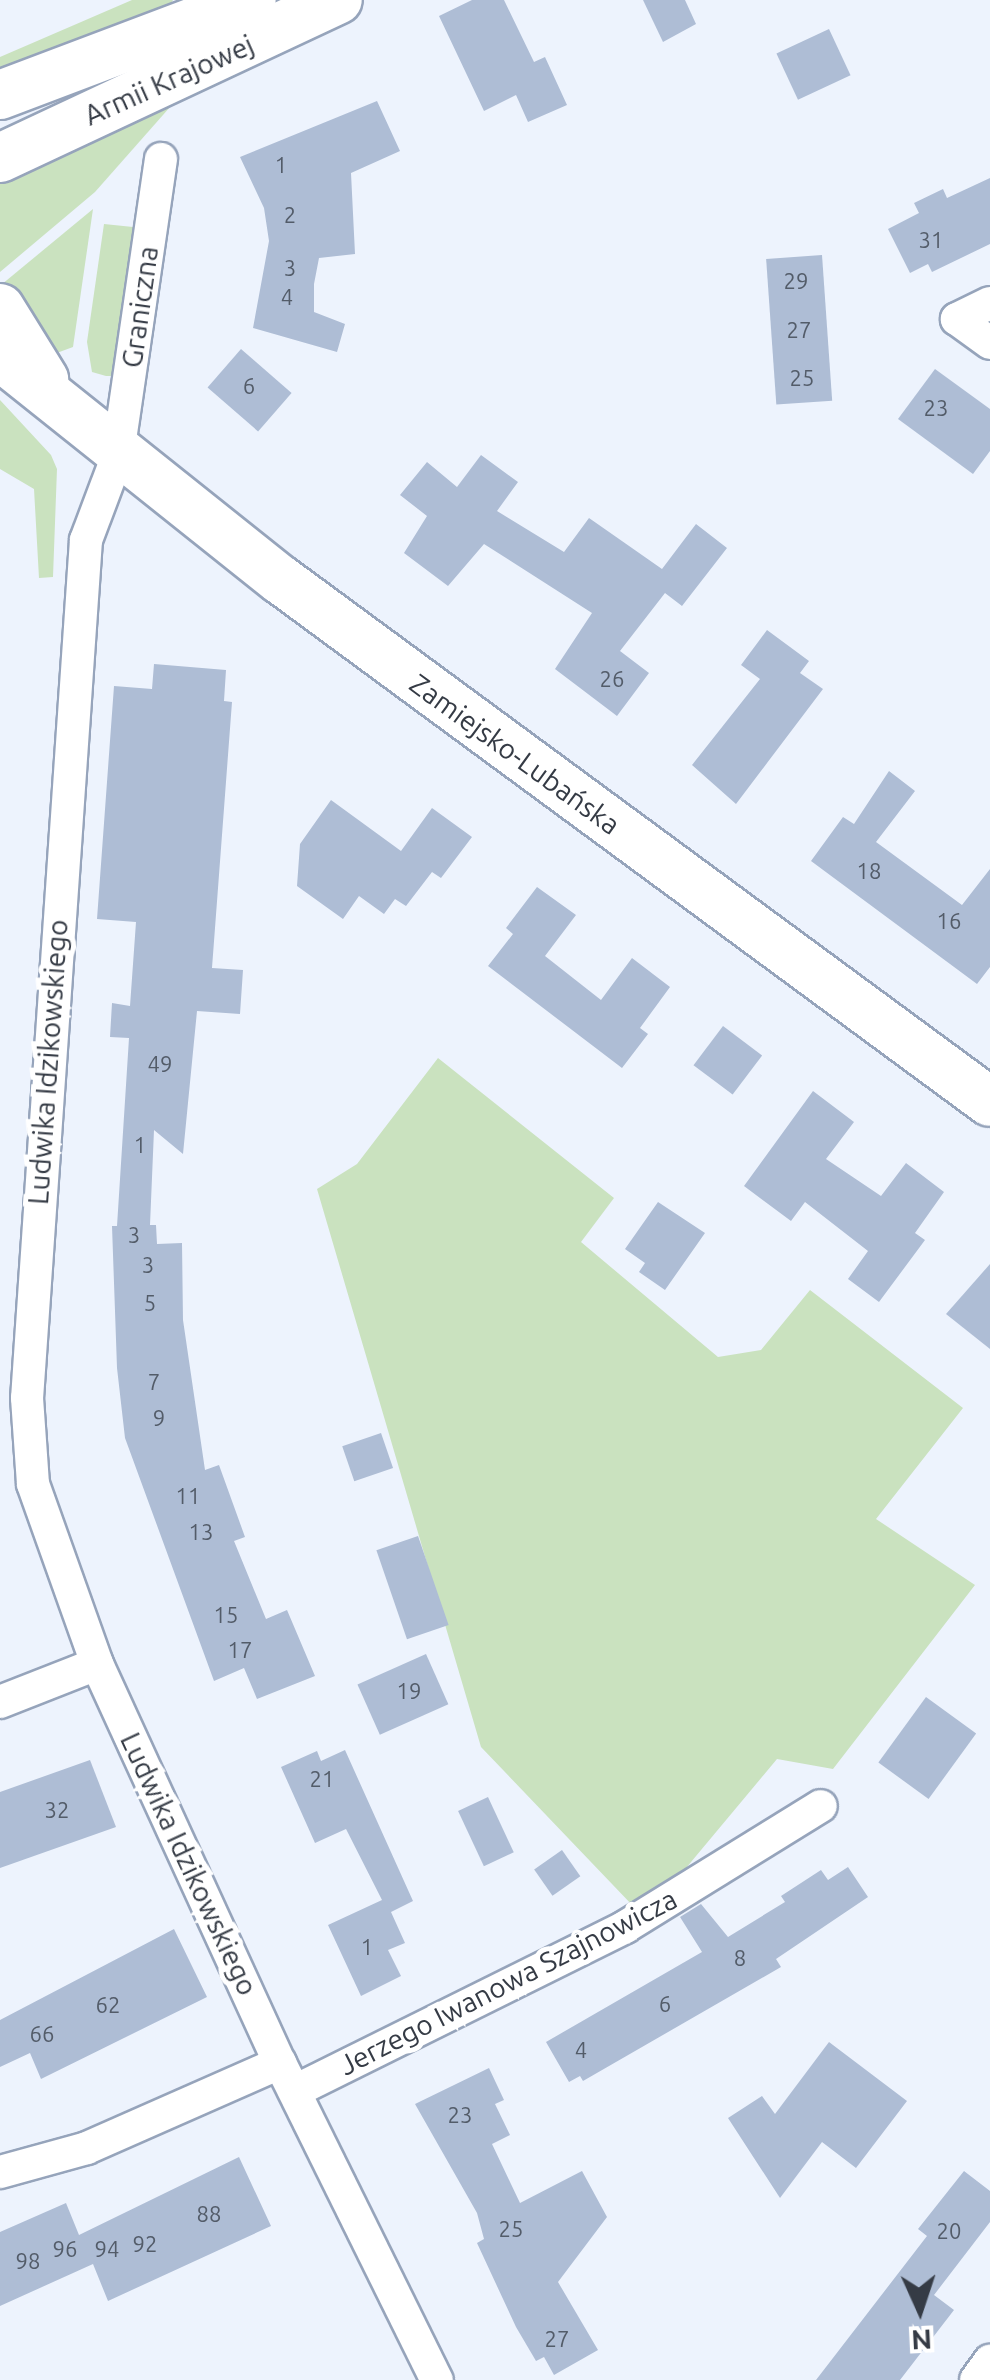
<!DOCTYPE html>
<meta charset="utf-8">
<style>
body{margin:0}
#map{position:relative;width:990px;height:2380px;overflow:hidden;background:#edf3fd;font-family:Ubuntu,sans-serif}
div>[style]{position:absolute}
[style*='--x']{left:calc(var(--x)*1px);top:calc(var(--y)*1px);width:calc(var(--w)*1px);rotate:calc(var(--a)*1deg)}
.green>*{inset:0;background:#cae2bf}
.building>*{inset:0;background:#aebdd5;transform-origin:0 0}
.roads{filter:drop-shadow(2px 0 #96a4bb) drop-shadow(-2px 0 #96a4bb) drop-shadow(0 2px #96a4bb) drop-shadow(0 -2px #96a4bb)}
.minor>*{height:32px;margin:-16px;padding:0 16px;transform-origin:16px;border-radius:16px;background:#fff}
.secondary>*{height:48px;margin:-24px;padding:0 24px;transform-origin:24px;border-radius:24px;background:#fff}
span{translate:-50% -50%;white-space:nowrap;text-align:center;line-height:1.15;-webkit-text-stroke:10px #fff;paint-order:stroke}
.number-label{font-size:22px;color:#535c69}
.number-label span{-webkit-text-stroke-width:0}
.street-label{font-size:28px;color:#353b45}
.north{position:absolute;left:870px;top:2260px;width:100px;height:100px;-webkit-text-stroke:8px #fff;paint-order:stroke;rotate:177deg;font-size:28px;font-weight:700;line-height:40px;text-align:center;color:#353b45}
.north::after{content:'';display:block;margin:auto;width:35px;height:45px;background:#353b45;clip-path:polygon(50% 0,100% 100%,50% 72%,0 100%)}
</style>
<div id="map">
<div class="green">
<div style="clip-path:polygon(132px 0,173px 0,162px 19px,0 88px,0 57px)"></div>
<div style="clip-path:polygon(178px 98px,95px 192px,0 272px,0 184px,21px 164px)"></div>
<div style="clip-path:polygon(93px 209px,73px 347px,54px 354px,1px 285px)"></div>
<div style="clip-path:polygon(104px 224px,133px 227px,114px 376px,106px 376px,92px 372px,87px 342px)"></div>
<div style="clip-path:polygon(0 400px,51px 455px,57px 469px,53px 577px,39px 578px,34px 489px,0 469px)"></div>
<div style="clip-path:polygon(438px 1058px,614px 1198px,581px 1242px,718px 1357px,761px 1350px,810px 1290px,963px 1408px,876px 1519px,975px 1585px,833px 1769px,777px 1759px,671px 1886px,634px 1907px,481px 1747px,317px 1189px,357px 1164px)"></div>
</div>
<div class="building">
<div style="clip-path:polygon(472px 0,504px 0,534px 62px,545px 57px,567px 105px,528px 122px,516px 95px,484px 111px,439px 16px)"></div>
<div style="clip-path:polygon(643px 0,685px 0,696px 24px,663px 42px)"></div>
<div style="left:829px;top:29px;width:51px;height:58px;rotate:65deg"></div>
<div style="clip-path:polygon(377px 101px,400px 151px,351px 173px,355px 254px,319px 258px,314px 284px,314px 312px,345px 324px,337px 352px,253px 328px,269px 241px,264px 208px,240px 157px)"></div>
<div style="clip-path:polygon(990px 178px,990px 244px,932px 272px,928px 264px,910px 273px,888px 229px,919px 213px,914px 203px,943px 189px,947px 198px)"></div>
<div style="left:822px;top:255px;width:146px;height:56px;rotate:86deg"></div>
<div style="left:241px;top:349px;width:67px;height:51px;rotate:41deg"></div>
<div style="clip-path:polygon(935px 369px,990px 409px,990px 451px,973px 474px,898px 419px)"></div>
<div style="clip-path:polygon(481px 455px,518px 482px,497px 511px,564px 552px,589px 518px,662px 569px,696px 524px,727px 548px,682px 606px,665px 593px,620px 651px,649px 673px,617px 716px,555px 669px,592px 613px,484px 544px,448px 586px,404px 553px,427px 516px,400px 495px,427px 462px,457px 487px)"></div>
<div style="clip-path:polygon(767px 630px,809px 661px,800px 673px,823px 689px,736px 804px,692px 765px,760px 679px,741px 665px)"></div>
<div style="clip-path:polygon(154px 664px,226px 670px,224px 701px,232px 702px,212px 968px,243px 970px,240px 1014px,197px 1011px,183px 1154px,154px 1130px,150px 1225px,156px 1225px,157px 1244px,182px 1243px,183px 1320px,205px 1470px,219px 1465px,245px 1537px,234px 1541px,266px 1619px,287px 1610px,315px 1676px,257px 1699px,244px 1668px,214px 1681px,125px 1438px,117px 1368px,112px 1226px,117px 1226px,129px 1038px,110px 1037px,112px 1003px,130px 1006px,136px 922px,97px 919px,114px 686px,152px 689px)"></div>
<div style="clip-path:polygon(889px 771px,915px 791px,876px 842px,962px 905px,990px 869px,990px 967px,977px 984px,811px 861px,843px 817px,854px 824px)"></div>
<div style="clip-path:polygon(331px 800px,401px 851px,432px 808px,472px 837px,441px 878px,432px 872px,406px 906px,395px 899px,384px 914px,359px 896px,343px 919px,297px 886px,300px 844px)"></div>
<div style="clip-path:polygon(537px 887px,576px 915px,545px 956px,601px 1000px,632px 958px,670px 987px,640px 1028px,648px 1034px,622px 1068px,488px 966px,513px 934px,506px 928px)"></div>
<div style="left:723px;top:1026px;width:49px;height:49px;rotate:37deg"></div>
<div style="clip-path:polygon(813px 1091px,854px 1122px,826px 1159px,881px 1196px,906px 1163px,944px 1192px,915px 1233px,925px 1240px,879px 1302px,848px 1279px,868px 1251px,805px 1202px,791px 1221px,744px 1186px)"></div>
<div style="clip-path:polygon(658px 1202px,705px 1233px,665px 1290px,639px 1272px,645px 1263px,625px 1249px)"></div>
<div style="clip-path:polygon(990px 1264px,990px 1349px,946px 1314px)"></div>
<div style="left:381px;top:1433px;width:37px;height:41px;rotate:71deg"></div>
<div style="left:418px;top:1536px;width:94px;height:44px;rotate:71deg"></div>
<div style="left:426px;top:1654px;width:55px;height:75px;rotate:66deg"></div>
<div style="left:926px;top:1697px;width:62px;height:81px;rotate:36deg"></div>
<div style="clip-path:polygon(345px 1750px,413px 1901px,391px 1912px,405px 1943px,388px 1950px,401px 1976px,361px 1996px,328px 1925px,382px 1900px,346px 1829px,315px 1843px,281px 1767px,317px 1751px,321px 1761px)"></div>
<div style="clip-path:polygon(90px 1760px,116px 1827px,0 1868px,0 1792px)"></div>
<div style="left:488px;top:1797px;width:61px;height:33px;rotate:65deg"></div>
<div style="left:562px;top:1850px;width:32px;height:34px;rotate:55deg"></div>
<div style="clip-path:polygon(848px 1867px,868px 1897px,776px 1959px,781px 1967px,583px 2081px,580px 2076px,569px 2082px,546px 2042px,702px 1952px,680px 1917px,701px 1904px,728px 1937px,785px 1902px,781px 1896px,821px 1870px,828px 1880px)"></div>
<div style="clip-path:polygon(174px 1929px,207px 1997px,41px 2079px,30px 2053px,0 2067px,0 2020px)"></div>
<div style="clip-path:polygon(829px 2042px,907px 2101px,856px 2168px,822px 2142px,780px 2198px,728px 2118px,762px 2096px,775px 2114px)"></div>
<div style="clip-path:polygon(489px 2068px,504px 2100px,495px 2104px,510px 2135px,492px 2144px,520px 2203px,582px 2171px,607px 2217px,558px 2282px,598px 2350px,554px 2375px,544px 2357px,536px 2361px,516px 2327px,477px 2243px,484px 2239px,477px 2213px,415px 2104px)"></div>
<div style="clip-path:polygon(239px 2157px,271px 2226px,108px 2301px,93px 2264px,0 2306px,0 2232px,66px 2203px,79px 2235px)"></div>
<div style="clip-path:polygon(964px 2171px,990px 2191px,990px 2222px,934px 2295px,954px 2310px,900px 2380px,816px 2380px,927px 2236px,918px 2229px)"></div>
</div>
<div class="roads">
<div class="minor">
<div style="--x:161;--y:159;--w:299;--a:98.3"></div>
<div style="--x:118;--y:455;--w:91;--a:110.6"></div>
<div style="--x:86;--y:540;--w:860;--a:93.93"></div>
<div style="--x:27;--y:1398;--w:86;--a:86"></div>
<div style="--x:33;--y:1484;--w:191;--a:70.4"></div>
<div style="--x:97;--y:1664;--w:439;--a:65.4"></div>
<div style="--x:280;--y:2063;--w:354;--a:63.7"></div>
<div style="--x:990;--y:303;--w:37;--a:154"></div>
<div style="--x:957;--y:319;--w:41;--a:36"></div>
<div style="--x:0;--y:1702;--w:104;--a:-21.4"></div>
<div style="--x:295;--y:2091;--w:369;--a:-26.4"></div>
<div style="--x:625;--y:1927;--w:230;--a:-31.7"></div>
<div style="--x:0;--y:2172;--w:90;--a:-15.4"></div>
<div style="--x:87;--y:2148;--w:211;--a:-23.8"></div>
<div style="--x:976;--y:2380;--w:24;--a:-54"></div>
</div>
<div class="secondary">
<div style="--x:0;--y:95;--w:269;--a:-20.7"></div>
<div style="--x:0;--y:158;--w:373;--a:-25.1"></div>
<div style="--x:0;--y:308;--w:84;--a:58.2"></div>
<div style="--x:0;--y:356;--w:359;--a:38.6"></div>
<div style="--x:281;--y:580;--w:880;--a:36.36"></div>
</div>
</div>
<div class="number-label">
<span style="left:281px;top:165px">1</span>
<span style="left:290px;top:215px">2</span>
<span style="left:931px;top:240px">31</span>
<span style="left:290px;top:268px">3</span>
<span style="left:796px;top:281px">29</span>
<span style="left:287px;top:297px">4</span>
<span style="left:799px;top:330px">27</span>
<span style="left:802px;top:378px">25</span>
<span style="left:249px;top:386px">6</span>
<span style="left:936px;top:408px">23</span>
<span style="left:612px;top:679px">26</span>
<span style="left:869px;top:871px">18</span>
<span style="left:949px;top:921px">16</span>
<span style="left:160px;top:1064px">49</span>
<span style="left:140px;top:1145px">1</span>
<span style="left:134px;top:1235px">3</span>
<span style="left:148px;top:1265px">3</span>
<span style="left:150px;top:1303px">5</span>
<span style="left:154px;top:1382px">7</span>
<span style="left:159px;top:1418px">9</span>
<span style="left:188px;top:1496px">11</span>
<span style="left:201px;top:1532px">13</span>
<span style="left:226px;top:1615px">15</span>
<span style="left:240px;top:1650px">17</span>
<span style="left:409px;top:1691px">19</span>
<span style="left:322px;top:1779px">21</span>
<span style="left:57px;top:1810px">32</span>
<span style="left:367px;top:1947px">1</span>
<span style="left:740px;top:1958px">8</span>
<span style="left:665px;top:2004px">6</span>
<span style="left:108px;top:2005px">62</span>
<span style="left:42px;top:2034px">66</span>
<span style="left:581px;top:2050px">4</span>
<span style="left:460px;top:2115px">23</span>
<span style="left:209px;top:2214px">88</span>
<span style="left:511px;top:2229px">25</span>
<span style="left:949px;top:2231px">20</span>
<span style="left:145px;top:2244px">92</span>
<span style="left:65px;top:2249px">96</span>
<span style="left:107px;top:2249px">94</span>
<span style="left:28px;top:2261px">98</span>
<span style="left:557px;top:2339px">27</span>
</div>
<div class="street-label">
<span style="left:169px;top:80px;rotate:-24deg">Armii Krajowej</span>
<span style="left:140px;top:307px;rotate:-82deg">Graniczna</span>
<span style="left:515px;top:754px;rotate:36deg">Zamiejsko-Lubańska</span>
<span style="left:48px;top:1062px;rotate:-86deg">Ludwika Idzikowskiego</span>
<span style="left:189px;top:1864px;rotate:65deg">Ludwika Idzikowskiego</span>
<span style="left:508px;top:1982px;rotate:-27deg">Jerzego Iwanowa Szajnowicza</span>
</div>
<div class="north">N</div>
</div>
